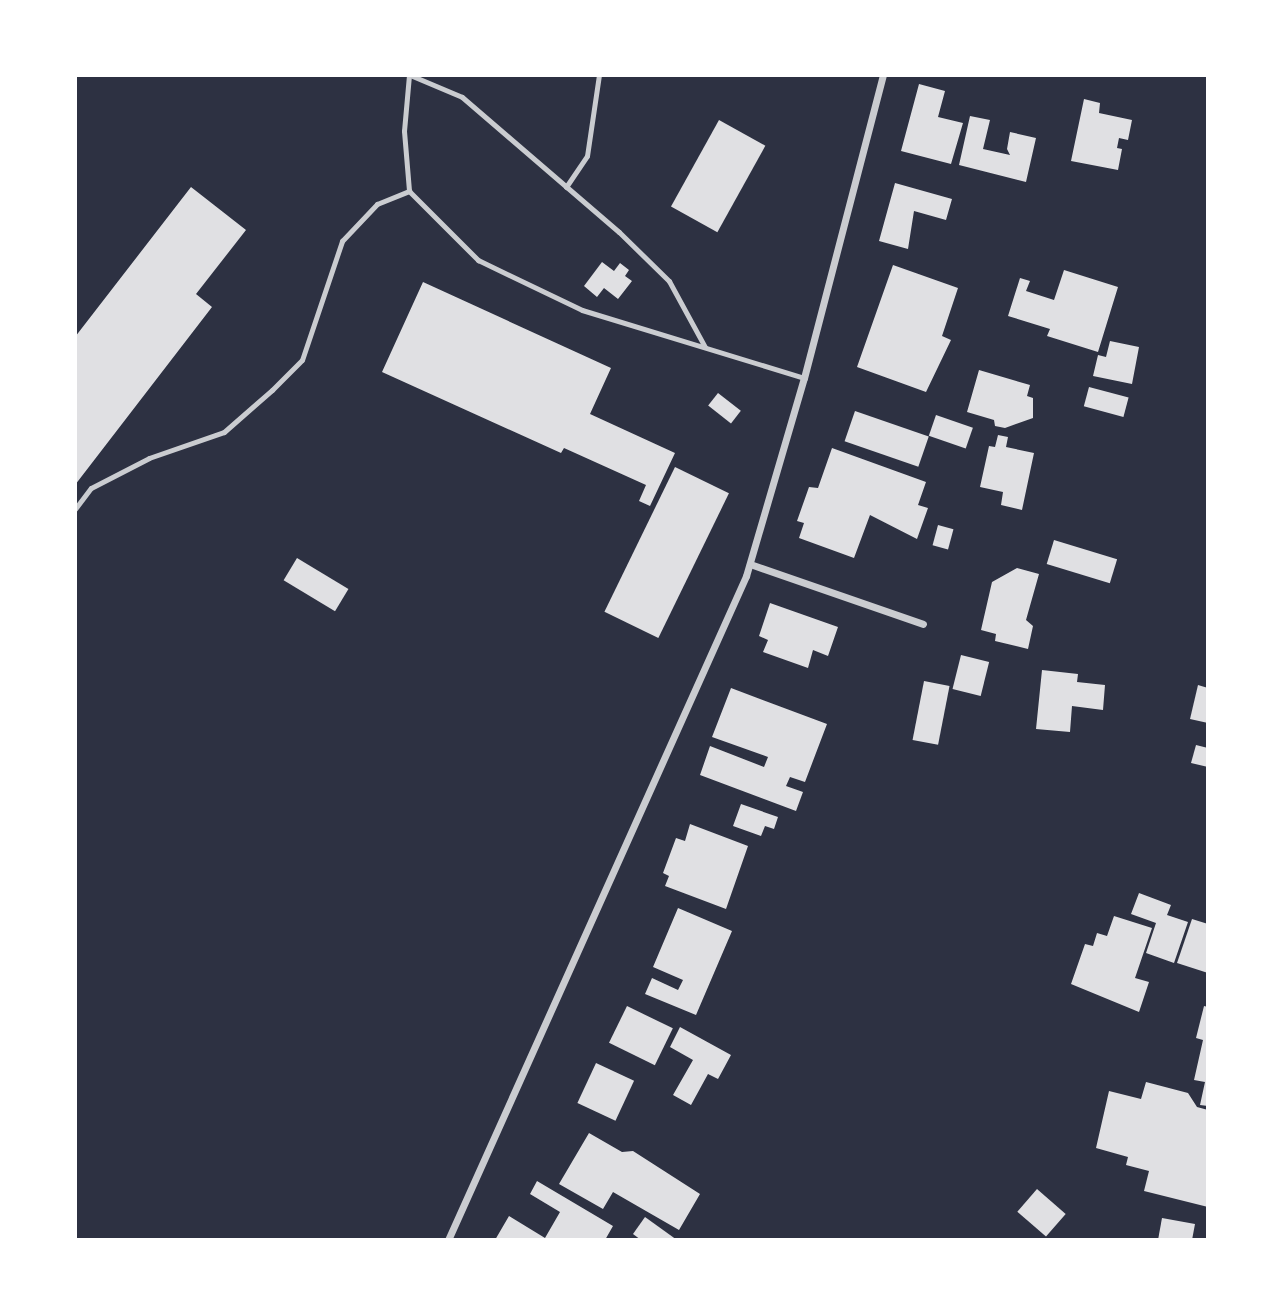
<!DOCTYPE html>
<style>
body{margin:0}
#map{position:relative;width:1283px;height:1315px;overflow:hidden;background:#2d3142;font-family:"Libre Baskerville",serif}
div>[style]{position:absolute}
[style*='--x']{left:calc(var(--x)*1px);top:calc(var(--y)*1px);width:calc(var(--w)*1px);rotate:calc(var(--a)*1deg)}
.building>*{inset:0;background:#e0e0e3;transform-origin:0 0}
.service>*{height:5px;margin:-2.5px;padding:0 2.5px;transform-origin:2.5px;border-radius:2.5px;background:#caccd0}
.minor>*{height:7px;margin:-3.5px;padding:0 3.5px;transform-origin:3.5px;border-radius:3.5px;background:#caccd0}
span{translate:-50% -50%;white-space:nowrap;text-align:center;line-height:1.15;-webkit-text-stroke:6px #fff;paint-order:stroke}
.frame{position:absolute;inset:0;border:77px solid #fff;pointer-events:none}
</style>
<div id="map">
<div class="building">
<div style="clip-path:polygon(919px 84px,945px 91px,938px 117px,963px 123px,951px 164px,901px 151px)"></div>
<div style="clip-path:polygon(1084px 99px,1100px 103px,1099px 113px,1132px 120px,1128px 140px,1119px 138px,1117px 148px,1122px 149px,1118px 170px,1071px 161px)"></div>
<div style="clip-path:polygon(970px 116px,990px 120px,983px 149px,1010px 155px,1007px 149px,1010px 132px,1036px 138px,1026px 182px,959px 165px)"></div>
<div style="left:719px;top:120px;width:53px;height:99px;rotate:29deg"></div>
<div style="clip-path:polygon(895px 183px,952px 199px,946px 220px,914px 211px,908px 249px,879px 241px)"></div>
<div style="clip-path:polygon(191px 187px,246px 230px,196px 294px,212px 307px,75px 485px,75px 337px)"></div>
<div style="clip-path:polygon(602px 262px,614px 271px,620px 263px,629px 270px,625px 276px,632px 281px,618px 299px,604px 288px,597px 297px,584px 286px)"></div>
<div style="clip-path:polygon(893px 265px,958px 288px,942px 336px,951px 340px,926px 392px,857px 367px)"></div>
<div style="clip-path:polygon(1064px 270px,1118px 287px,1098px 352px,1047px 336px,1050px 329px,1008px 316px,1020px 278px,1030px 281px,1026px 291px,1054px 300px)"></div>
<div style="clip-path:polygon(423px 282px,611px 368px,590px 414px,675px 453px,650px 506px,639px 501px,646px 485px,564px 448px,561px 453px,382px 372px)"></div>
<div style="clip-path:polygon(1110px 341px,1139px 347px,1132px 384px,1093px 376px,1098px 355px,1106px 357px)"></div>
<div style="clip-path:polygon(979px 370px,1030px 385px,1027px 396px,1033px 398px,1033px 418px,1005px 428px,995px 426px,994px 420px,967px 412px)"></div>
<div style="left:1089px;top:387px;width:41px;height:20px;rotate:15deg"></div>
<div style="left:718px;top:393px;width:29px;height:16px;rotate:38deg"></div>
<div style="left:855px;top:411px;width:78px;height:32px;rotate:19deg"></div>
<div style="left:936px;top:415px;width:39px;height:22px;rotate:19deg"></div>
<div style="clip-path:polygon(998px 435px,1008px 437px,1006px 447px,1034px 453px,1022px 510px,1001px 505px,1003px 492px,980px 487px,989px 446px,995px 447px)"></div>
<div style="clip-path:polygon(832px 448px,926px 482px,918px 505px,928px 508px,917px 539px,870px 515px,854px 558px,799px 538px,804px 523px,797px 521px,809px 487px,818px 488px)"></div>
<div style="left:675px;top:467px;width:60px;height:161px;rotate:26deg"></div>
<div style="left:938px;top:525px;width:16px;height:21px;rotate:15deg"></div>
<div style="left:1054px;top:540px;width:66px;height:25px;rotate:17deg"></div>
<div style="left:297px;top:558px;width:60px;height:26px;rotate:31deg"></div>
<div style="clip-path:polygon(1017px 568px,1039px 574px,1026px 620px,1033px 626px,1028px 649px,995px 641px,996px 634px,981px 630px,992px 582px)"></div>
<div style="clip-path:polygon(770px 603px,838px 627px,828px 656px,813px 650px,808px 668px,763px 652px,768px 640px,759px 636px)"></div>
<div style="left:961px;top:655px;width:29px;height:35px;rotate:14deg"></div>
<div style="clip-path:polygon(1042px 670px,1078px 674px,1077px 682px,1105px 685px,1103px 710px,1072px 706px,1070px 732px,1036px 729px)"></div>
<div style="left:924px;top:681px;width:26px;height:60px;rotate:11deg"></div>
<div style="clip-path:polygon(1198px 685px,1208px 688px,1208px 723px,1190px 719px)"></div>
<div style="clip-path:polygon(731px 688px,827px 724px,805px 782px,790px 777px,786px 786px,803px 792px,796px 811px,700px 775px,710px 746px,764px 767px,768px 757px,712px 737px)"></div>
<div style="clip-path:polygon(1196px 745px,1208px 748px,1208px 767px,1191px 763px)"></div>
<div style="clip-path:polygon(741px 804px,778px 817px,774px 829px,765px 826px,761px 836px,733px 826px)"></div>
<div style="clip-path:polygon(690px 824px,748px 846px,726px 909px,665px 886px,669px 876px,663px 873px,676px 838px,685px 841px)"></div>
<div style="clip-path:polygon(1139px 893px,1171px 905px,1167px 915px,1188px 922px,1174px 963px,1146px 953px,1156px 923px,1131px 914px)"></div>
<div style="clip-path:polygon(678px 908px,732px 931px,696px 1015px,645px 994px,652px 978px,678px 990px,683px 980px,653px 967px)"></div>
<div style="clip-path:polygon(1114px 916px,1152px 928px,1135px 978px,1149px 982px,1139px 1012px,1071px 984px,1085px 944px,1093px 946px,1097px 933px,1107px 936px)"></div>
<div style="clip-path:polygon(1192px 919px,1208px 924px,1208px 973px,1177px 963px)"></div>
<div style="left:627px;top:1006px;width:51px;height:41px;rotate:26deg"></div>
<div style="clip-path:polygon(1204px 1006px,1208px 1007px,1208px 1106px,1200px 1105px,1205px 1082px,1194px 1080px,1203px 1040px,1196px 1038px)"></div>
<div style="clip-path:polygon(680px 1027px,731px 1055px,718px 1079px,708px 1074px,691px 1105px,673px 1095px,693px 1060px,670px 1047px)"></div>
<div style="left:596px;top:1063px;width:42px;height:44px;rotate:25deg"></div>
<div style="clip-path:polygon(1146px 1082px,1188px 1093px,1197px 1107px,1208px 1110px,1208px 1207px,1144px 1191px,1149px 1171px,1126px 1165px,1128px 1157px,1096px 1148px,1109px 1091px,1141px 1099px)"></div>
<div style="clip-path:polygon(589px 1133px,622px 1152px,633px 1151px,700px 1194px,679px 1230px,613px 1192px,603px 1209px,559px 1184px)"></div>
<div style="clip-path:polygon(537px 1181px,613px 1226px,605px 1240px,495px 1240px,509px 1216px,545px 1238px,560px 1212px,530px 1194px)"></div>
<div style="left:1037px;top:1189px;width:38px;height:30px;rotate:41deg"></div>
<div style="clip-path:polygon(645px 1217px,677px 1240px,641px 1240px,633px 1234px)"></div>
<div style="clip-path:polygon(1162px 1218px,1195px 1224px,1192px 1240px,1158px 1240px)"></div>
</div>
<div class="service">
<div style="--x:409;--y:75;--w:56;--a:95.1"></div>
<div style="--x:404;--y:131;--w:60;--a:85.2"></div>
<div style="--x:409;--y:191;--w:98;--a:45"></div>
<div style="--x:478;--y:260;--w:115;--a:25.7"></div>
<div style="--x:582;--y:310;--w:232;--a:17"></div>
<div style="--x:410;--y:75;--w:56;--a:22.9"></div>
<div style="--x:462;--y:97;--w:207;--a:40.7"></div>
<div style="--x:619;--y:232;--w:70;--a:44.4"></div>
<div style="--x:669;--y:281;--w:75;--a:61.4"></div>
<div style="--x:566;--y:187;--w:37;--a:-56"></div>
<div style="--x:587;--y:156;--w:82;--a:-81.6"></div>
<div style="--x:75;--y:509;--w:26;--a:-53"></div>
<div style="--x:91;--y:488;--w:65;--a:-27.3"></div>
<div style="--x:149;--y:458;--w:79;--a:-19.1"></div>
<div style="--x:224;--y:432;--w:64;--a:-41.2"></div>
<div style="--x:272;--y:390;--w:42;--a:-45"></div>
<div style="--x:302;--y:360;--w:126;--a:-71.4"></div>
<div style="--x:342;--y:241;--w:51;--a:-46.6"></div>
<div style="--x:377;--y:204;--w:35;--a:-22"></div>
</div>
<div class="minor">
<div style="--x:750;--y:564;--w:183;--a:19.1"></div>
<div style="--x:448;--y:1240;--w:728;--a:-65.83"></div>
<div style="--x:746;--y:576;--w:206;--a:-73.7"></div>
<div style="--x:804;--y:378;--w:313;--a:-75.4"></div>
</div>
<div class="frame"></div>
</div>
